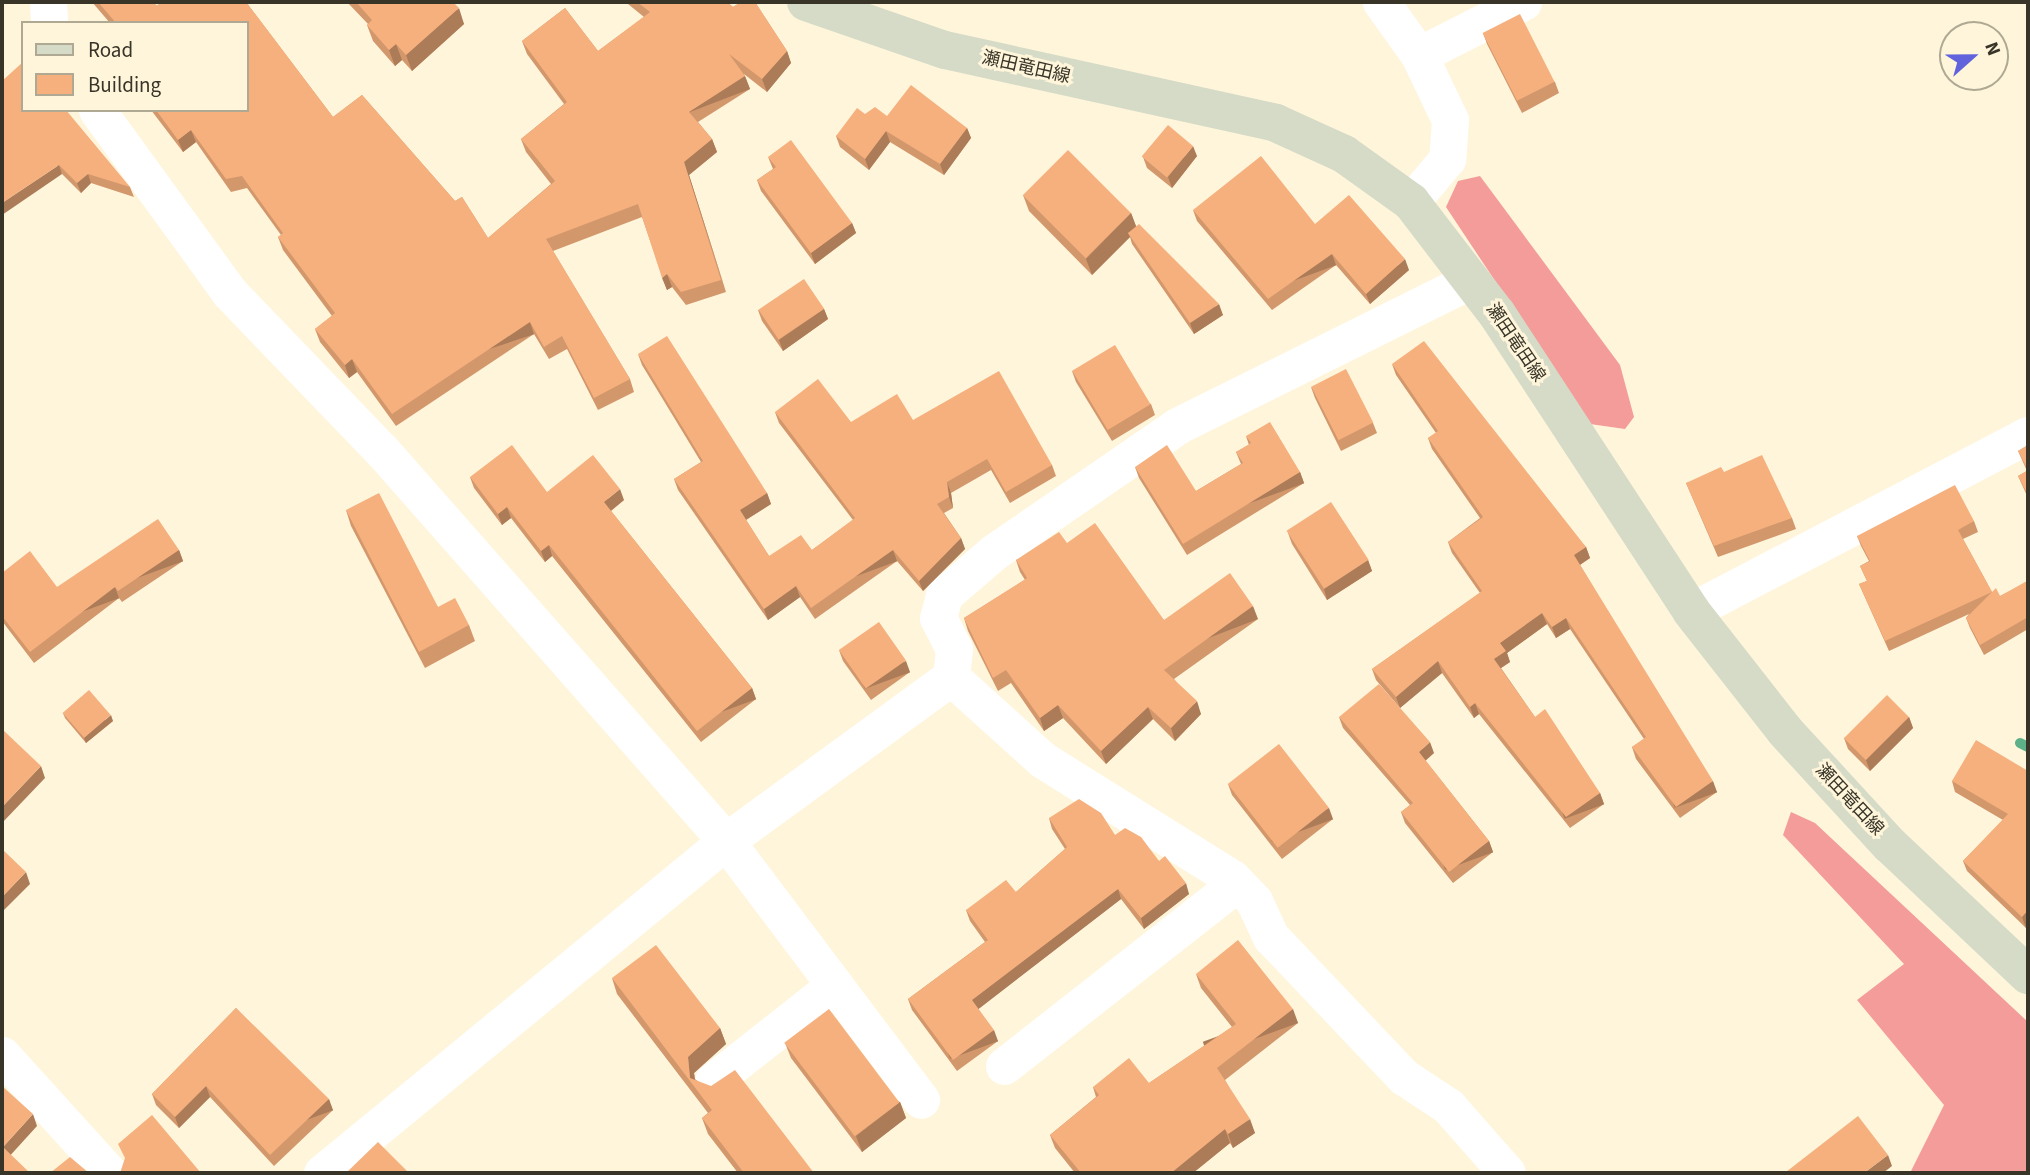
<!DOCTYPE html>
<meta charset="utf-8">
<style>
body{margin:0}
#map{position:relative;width:2030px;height:1175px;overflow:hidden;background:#fef5db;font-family:"Source Sans 3","Noto Sans JP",sans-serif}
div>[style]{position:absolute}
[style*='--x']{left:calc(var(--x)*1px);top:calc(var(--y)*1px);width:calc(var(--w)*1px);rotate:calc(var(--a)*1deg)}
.forest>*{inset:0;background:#f39c9a}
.stream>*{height:10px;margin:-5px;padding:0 5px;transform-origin:5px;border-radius:5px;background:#5db188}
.minor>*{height:37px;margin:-18.5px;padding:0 18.5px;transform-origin:18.5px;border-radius:18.5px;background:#fff}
.secondary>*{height:38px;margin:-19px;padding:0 19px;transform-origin:19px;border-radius:19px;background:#d5dbc6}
.wall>*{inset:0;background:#d3976c}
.shaded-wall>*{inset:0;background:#ac7b58;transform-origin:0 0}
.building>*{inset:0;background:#f5b07e;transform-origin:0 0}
span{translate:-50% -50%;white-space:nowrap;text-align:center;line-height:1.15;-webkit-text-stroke:6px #fef5db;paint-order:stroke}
.street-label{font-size:18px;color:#383427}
.frame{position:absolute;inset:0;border:4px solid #383427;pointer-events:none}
.legend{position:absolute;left:21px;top:21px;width:228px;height:91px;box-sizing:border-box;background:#fef5db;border:2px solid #afa893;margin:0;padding:9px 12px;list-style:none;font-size:21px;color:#383427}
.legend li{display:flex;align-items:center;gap:14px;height:35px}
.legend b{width:35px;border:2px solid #afa893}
.north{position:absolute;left:1939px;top:21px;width:70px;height:70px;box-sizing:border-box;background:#fef5db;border:2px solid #afa893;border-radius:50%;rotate:69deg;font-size:19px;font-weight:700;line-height:28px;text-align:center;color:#383427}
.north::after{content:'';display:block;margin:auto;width:24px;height:32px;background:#6063dc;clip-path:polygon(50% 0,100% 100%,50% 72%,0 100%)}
</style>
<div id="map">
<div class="forest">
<div style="clip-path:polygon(1480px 176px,1620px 365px,1634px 417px,1625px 429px,1590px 424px,1446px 207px,1458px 181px)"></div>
<div style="clip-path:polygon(1791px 812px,1815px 823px,2028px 1022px,2028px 1173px,1910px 1173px,1944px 1105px,1857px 1000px,1904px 964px,1783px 835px)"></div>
</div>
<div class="stream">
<div style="--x:2020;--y:743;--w:9;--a:27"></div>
</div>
<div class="minor">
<div style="--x:48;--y:2;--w:21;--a:87"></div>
<div style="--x:1381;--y:2;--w:65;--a:54.4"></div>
<div style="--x:1419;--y:55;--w:72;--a:64.5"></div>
<div style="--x:1450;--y:120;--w:39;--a:94"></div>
<div style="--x:1447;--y:159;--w:56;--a:129.9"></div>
<div style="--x:1419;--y:55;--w:117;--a:-27"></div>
<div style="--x:97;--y:110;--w:225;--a:54"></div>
<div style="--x:229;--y:292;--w:223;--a:46.1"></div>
<div style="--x:384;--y:453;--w:517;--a:48.61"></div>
<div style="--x:726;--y:841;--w:324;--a:53"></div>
<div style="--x:1691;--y:611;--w:380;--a:-27.6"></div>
<div style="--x:951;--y:677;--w:124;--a:42.1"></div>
<div style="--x:1043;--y:760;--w:223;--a:32"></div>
<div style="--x:1232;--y:878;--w:32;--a:46"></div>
<div style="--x:1254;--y:901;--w:40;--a:65"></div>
<div style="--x:1271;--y:937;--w:193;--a:46.5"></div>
<div style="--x:1404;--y:1077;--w:53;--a:33.4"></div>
<div style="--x:1448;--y:1106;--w:89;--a:48.6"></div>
<div style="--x:2;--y:1055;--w:159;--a:47.8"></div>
<div style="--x:1004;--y:1066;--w:296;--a:-38.1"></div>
<div style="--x:713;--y:1081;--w:155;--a:-38.2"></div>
<div style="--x:322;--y:1173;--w:523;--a:-39.41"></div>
<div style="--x:726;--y:841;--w:278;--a:-36.1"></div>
<div style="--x:951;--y:677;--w:28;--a:-84"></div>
<div style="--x:954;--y:649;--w:35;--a:-117"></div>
<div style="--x:938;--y:618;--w:24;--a:-75"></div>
<div style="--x:944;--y:595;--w:66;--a:-40.7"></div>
<div style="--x:994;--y:552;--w:222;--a:-34.5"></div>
<div style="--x:1177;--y:426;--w:328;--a:-26.4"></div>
</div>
<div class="secondary">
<div style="--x:806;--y:2;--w:147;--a:19.1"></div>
<div style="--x:945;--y:50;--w:339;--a:12.4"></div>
<div style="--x:1276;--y:123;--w:75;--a:24.5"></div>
<div style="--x:1344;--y:154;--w:82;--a:35.6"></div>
<div style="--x:1411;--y:202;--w:141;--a:52.5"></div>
<div style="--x:1497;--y:314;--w:355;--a:56.8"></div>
<div style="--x:1691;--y:611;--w:152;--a:51.9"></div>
<div style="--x:1785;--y:731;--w:155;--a:47.4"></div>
<div style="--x:1890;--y:845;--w:190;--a:43.3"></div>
</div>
<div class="wall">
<div style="clip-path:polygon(92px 2px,153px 2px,157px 6px,161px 2px,246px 2px,333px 117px,362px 95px,455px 201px,462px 197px,488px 238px,551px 184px,526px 152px,521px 139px,564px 104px,527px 54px,522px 41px,565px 8px,598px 51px,644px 17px,628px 4px,627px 2px,727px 2px,733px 7px,741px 2px,755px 2px,787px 51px,791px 63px,767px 92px,744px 74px,750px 89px,698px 122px,712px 139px,717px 152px,689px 175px,726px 292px,686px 305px,672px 287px,667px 290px,642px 217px,553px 251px,630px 379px,634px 392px,598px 410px,567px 349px,549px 359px,534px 334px,396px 426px,357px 372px,349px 378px,320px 342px,315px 329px,332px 316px,283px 250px,278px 237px,281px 235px,247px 188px,231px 192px,196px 142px,183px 152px,151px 110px,247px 110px,247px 23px,110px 23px)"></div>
<div style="clip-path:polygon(347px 2px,453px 2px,464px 24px,412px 71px,402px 60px,395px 66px,373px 41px,367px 25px,368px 24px)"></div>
<div style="clip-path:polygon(1483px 33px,1555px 82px,1559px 93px,1522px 113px,1487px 44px)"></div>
<div style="clip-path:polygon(2px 81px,130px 187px,134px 197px,91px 183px,81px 193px,62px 174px)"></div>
<div style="clip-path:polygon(865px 114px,887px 116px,967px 128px,971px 138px,944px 175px,890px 142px,869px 170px,840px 147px,836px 136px)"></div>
<div style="clip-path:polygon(1197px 156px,1172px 188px,1147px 168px,1143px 157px)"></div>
<div style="clip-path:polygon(768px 157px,852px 223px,856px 233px,815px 264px,761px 191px,757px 180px,773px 169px)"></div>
<div style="clip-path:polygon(1023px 195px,1131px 213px,1136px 226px,1223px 315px,1194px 334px,1132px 244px,1130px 237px,1092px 275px,1029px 211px)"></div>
<div style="clip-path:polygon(1193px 210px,1315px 224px,1409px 270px,1370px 304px,1336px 265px,1272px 310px,1197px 221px)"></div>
<div style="clip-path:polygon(824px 309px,828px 319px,783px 351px,762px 321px,758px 310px)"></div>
<div style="clip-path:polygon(638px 354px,767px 493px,771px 504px,746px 520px,769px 556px,812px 550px,853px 520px,779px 423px,775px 412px,851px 422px,913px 420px,1052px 465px,1056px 476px,1010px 503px,991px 470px,951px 493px,953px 508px,944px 513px,961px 538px,965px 549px,923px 591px,897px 561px,815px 619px,800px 597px,768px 620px,678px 490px,674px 479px,701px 462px,642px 365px)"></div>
<div style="clip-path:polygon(1392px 364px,1586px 547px,1590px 558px,1580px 565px,1717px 792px,1680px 818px,1636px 759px,1632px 747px,1644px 739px,1570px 629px,1556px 638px,1547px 624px,1507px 653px,1510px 662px,1501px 668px,1535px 717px,1600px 793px,1604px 804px,1570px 828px,1479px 714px,1474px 718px,1442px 673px,1400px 708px,1376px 680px,1372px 669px,1480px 593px,1452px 553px,1448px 542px,1480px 518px,1432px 449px,1428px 438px,1436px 433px,1396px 375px)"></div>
<div style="clip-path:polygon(1072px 371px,1151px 404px,1155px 415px,1112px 441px,1076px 382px)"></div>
<div style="clip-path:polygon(1311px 387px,1373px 423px,1377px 433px,1341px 451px,1315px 398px)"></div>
<div style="clip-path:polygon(1246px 436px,1300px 472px,1304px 483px,1187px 555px,1139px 478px,1135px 467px,1196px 491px,1241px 464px,1236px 452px,1249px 445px)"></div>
<div style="clip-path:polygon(2028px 445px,2028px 498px,2018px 476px,2027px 471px,2018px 451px)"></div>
<div style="clip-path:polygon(1724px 472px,1792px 518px,1796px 529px,1718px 557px,1686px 483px)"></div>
<div style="clip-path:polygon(470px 477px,547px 492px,624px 500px,611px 511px,752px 688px,756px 699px,701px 742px,552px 556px,545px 562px,511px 518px,502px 525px,474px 488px)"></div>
<div style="clip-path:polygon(346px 510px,438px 607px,469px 625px,475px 641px,425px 668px,351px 526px)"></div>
<div style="clip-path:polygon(1974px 521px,1978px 532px,1963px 539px,1992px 592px,2000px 596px,2028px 583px,2028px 629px,1984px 655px,1970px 628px,1966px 618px,1969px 614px,1889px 651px,1859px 584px,1867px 581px,1860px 566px,1869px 561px,1861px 546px,1857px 536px)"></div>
<div style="clip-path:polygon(1288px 533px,1368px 560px,1372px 571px,1327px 600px,1292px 544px)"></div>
<div style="clip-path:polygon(1067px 543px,1164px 620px,1258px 619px,1174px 679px,1201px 714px,1175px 741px,1153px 719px,1106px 764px,1063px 718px,1044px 731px,1011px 683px,998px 691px,968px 631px,964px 618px,1025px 580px,1020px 572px,1016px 560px)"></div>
<div style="clip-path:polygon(179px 550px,183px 561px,122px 602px,119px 598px,34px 663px,2px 621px,2px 573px,57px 587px)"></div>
<div style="clip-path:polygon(839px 650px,910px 672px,871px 700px,843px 661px)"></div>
<div style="clip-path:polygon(63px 713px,113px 721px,86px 743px,65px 718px)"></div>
<div style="clip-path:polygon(1339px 717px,1434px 753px,1425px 760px,1489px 841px,1493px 852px,1453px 883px,1405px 823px,1401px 812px,1410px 805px,1343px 728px)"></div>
<div style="clip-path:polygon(1909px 717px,1913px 728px,1870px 771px,1848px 749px,1844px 738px)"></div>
<div style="clip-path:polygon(2028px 771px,2026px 928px,1967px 871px,1963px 861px,2003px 820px,1955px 792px,1952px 781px)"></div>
<div style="clip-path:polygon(1228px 784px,1333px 819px,1282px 859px,1232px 795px)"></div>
<div style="clip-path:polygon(1049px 818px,1115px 835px,1159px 861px,1189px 894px,1144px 929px,1121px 899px,978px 1009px,998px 1041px,957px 1071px,912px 1010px,908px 999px,985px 942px,970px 921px,966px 910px,1016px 892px,1065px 849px,1052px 829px)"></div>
<div style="clip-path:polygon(1196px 974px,1298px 1023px,1225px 1080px,1255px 1133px,1233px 1148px,1230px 1143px,1193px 1173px,1075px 1173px,1055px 1148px,1050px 1135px,1096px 1097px,1093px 1087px,1149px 1083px,1232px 1027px,1201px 988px)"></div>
<div style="clip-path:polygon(612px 978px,720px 1028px,726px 1044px,694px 1073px,695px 1079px,814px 1173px,738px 1173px,708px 1134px,702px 1118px,708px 1113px,617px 994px)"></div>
<div style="clip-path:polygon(236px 1008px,333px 1110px,274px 1166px,210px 1097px,179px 1128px,156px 1105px,152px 1094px)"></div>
<div style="clip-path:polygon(785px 1043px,900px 1102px,906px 1118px,862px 1152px,791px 1058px)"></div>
</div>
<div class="shaded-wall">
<div style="clip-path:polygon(459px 8px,464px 24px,412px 71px,406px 55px)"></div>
<div style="clip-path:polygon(396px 44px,402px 60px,395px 66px,389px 50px)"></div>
<div style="clip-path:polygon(787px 51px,791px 63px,767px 92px,762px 79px)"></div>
<div style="left:745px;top:76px;width:14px;height:67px;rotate:69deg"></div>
<div style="clip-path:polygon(967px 128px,971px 138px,944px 175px,940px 164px)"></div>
<div style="clip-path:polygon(191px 130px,196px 142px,183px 152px,178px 140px)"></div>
<div style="clip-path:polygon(886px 131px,890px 142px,869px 170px,865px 159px)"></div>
<div style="clip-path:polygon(712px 139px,717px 152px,689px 175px,726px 292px,684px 162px)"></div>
<div style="clip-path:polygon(1193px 146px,1197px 156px,1172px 188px,1168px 177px)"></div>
<div style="clip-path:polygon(59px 165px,62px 174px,2px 215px,2px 203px)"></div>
<div style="clip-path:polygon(88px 174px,91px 183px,81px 193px,77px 183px)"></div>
<div style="clip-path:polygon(1131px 213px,1137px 229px,1128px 233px,1130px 237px,1092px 275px,1086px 259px)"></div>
<div style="clip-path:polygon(852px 223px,856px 233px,815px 264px,811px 253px)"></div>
<div style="left:1332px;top:254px;width:12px;height:78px;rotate:70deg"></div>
<div style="clip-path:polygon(1405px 259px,1409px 270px,1370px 304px,1366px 294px)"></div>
<div style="clip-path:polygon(667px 274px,672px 287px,667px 290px,662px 278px)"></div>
<div style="clip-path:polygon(1219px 304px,1223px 315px,1194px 334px,1190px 323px)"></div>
<div style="clip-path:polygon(824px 309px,828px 319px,783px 351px,779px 340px)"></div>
<div style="left:530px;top:322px;width:13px;height:166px;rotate:72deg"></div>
<div style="clip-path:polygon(352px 359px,357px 372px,349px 378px,345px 365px)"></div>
<div style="left:1300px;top:472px;width:12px;height:137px;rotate:70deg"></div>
<div style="clip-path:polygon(947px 482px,951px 493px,953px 508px,949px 497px)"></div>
<div style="clip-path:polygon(620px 489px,624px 500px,608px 513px,604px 502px)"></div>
<div style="clip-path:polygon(767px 493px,771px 504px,744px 521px,740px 510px)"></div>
<div style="clip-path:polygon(507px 507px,511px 518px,502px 525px,498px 514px)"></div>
<div style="clip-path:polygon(961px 538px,965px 549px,923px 591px,919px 581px)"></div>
<div style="clip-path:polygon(549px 545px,552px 556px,545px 562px,541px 551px)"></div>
<div style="clip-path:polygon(1586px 547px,1590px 558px,1578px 566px,1574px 555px)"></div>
<div style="left:179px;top:550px;width:12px;height:73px;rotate:70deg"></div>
<div style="left:893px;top:550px;width:12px;height:100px;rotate:70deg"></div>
<div style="clip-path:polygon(1368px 560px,1372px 571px,1327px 600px,1324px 589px)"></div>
<div style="clip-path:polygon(796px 586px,800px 597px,768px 620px,764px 609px)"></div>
<div style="left:115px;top:587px;width:12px;height:107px;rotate:70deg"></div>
<div style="left:1253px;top:606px;width:14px;height:110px;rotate:69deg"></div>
<div style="clip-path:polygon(1542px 613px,1547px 624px,1507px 653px,1510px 662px,1498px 670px,1494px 659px,1500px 643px)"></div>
<div style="clip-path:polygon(1566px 618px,1570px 629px,1556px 638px,1552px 627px)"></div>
<div style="left:906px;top:661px;width:12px;height:48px;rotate:70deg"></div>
<div style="clip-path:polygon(1438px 661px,1442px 673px,1400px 708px,1396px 697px)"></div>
<div style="left:752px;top:688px;width:12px;height:70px;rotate:70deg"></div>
<div style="clip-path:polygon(1197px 701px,1201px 714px,1175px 741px,1171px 728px)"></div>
<div style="clip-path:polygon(1475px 703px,1479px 714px,1474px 718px,1470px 707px)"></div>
<div style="clip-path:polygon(1058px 705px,1063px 718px,1044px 731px,1040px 718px)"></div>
<div style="clip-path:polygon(1148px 707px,1153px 719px,1106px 764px,1101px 751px)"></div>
<div style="clip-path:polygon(111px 715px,113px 721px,86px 743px,84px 738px)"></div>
<div style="clip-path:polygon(1909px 717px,1913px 728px,1870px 771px,1866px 760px)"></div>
<div style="clip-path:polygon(1430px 742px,1434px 753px,1423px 763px,1419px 752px)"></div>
<div style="clip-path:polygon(41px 766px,45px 778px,2px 823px,2px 807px)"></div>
<div style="left:1713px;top:781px;width:12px;height:45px;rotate:70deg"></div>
<div style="left:1600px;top:793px;width:12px;height:42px;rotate:70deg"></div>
<div style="left:1329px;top:808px;width:12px;height:65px;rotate:70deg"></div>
<div style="left:1489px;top:841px;width:12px;height:51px;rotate:70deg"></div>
<div style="clip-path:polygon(26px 872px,30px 884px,2px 912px,2px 897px)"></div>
<div style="clip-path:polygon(1186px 883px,1189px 894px,1144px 929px,1141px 918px)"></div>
<div style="clip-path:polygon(1118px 889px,1121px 899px,976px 1011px,972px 1000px)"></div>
<div style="clip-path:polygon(2028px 910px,2028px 925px,2026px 928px,2022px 917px)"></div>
<div style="left:1293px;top:1009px;width:15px;height:96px;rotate:70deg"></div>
<div style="clip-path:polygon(720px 1028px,726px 1044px,694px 1073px,696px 1088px,690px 1078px,688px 1057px)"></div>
<div style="left:994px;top:1030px;width:12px;height:51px;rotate:70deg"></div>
<div style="clip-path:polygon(206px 1086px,210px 1097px,179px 1128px,175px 1117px)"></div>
<div style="left:329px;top:1099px;width:12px;height:81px;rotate:70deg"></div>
<div style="clip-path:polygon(900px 1102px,906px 1118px,862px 1152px,856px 1136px)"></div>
<div style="clip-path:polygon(33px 1114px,37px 1126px,7px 1159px,3px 1147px)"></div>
<div style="clip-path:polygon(1250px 1119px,1255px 1133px,1233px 1148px,1228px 1134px)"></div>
<div style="clip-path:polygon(1225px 1129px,1230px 1143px,1193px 1173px,1171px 1173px)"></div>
<div style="clip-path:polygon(1888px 1155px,1892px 1166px,1883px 1173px,1864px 1173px)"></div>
</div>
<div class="building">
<div style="clip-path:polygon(98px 2px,153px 2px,157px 6px,161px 2px,246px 2px,333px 117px,362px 95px,455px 201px,462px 197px,488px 238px,555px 181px,521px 139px,567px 102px,522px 41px,565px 8px,598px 51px,650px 12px,637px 2px,727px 2px,733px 7px,741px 2px,755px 2px,787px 51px,762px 79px,729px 54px,745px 76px,689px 112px,712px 139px,684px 162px,721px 280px,681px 292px,667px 274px,662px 278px,638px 204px,546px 239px,630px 379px,594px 398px,562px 336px,544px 347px,530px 322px,392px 414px,352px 359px,345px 365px,315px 329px,335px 313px,278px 237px,283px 233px,242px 176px,226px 179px,191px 130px,178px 140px,156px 110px,247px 110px,247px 23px,116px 23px)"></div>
<div style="clip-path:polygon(356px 2px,453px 2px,459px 8px,406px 55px,396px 44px,389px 50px,367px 25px,372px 20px)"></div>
<div style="left:1520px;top:14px;width:76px;height:42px;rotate:63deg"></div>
<div style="clip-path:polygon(23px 62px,23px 110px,66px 110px,130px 187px,88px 174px,77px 183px,59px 165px,2px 203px,2px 81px)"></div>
<div style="clip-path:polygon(911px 85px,967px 128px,940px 164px,886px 131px,865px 159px,836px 136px,857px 108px,865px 114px,875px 107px,887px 116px)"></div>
<div style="left:1168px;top:125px;width:33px;height:41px;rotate:40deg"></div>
<div style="clip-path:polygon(791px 140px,852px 223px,811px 253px,757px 180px,776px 167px,768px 157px)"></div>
<div style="left:1068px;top:150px;width:89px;height:64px;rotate:45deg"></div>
<div style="clip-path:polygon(1261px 156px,1315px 224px,1349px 195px,1405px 259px,1366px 294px,1332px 254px,1268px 299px,1193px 210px)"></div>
<div style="clip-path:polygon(1139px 224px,1219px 304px,1190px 323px,1128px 233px)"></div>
<div style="left:804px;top:279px;width:36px;height:55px;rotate:56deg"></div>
<div style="clip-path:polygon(667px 336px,767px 493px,740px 510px,769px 556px,801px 535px,812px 550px,855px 518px,775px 412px,818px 379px,851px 422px,897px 394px,913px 420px,999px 371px,1052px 465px,1006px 492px,987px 459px,947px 482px,949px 497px,937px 504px,961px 538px,919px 581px,893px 550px,811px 608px,796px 586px,764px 609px,674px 479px,703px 461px,638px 354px)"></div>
<div style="clip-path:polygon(1424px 341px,1586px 547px,1574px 555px,1713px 781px,1676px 807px,1632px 747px,1646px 737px,1566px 618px,1552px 627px,1542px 613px,1500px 643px,1506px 651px,1494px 659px,1535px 717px,1545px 709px,1600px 793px,1566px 817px,1475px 703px,1470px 707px,1438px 661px,1396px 697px,1372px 669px,1482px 591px,1448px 542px,1483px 517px,1428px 438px,1438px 431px,1392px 364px)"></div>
<div style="left:1115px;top:345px;width:69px;height:50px;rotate:59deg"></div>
<div style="left:1346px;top:369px;width:60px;height:39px;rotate:63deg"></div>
<div style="clip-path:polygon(1270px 422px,1300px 472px,1183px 544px,1135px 467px,1167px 445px,1196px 491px,1243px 463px,1236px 452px,1251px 443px,1246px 436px)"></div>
<div style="clip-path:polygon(512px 445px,547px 492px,593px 455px,620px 489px,604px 502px,752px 688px,697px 731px,549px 545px,541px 551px,507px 507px,498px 514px,470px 477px)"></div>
<div style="clip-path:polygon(2028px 445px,2028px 495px,2018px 476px,2028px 470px,2018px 451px)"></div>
<div style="clip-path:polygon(1762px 455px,1792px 518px,1714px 546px,1686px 483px,1721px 467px,1724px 472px)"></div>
<div style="clip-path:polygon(1955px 485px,1974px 521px,1958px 530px,1992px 592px,1996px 588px,2000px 596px,2027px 581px,2028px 617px,1980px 645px,1966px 618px,1992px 592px,1885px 641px,1859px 584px,1867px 581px,1860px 566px,1870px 561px,1857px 536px)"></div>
<div style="clip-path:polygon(379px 493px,438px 607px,455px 598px,469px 625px,419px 652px,346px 510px)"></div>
<div style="left:1331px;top:502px;width:69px;height:53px;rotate:57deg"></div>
<div style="clip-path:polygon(158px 519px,179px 550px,118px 591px,115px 587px,30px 652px,2px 616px,2px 573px,30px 551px,57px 587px)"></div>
<div style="clip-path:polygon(1095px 523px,1164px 620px,1230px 573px,1253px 606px,1164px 670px,1197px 701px,1171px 728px,1148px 707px,1101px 751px,1058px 705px,1040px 718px,1006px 670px,993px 678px,964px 618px,1027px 578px,1016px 560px,1059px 532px,1067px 543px)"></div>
<div style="left:879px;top:622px;width:47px;height:49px;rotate:55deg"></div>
<div style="clip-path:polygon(1379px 684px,1430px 742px,1419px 752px,1489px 841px,1449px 872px,1401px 812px,1413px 803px,1339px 717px)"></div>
<div style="left:89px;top:690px;width:33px;height:35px;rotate:49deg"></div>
<div style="left:1887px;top:695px;width:31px;height:61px;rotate:45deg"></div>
<div style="clip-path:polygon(2px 729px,41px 766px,2px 807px)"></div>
<div style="clip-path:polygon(1976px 740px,2028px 771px,2028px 910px,2022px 917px,1963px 861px,2008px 814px,1952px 781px)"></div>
<div style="left:1279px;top:744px;width:81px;height:65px;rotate:52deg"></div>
<div style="clip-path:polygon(1079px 799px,1101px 813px,1115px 835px,1125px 828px,1141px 837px,1159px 861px,1165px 856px,1186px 883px,1141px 918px,1118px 889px,972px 1000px,994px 1030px,953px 1060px,908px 999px,988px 940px,966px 910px,1006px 880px,1016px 892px,1067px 847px,1049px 818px)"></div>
<div style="clip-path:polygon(2px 849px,26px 872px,2px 897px)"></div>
<div style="clip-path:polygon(1238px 940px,1293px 1009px,1217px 1068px,1250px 1119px,1228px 1134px,1225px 1129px,1171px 1173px,1081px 1173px,1050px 1135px,1099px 1095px,1093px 1087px,1129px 1058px,1149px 1083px,1236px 1024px,1196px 974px)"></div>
<div style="clip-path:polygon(656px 945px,720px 1028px,688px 1057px,690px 1078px,711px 1086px,735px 1070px,814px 1173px,744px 1173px,702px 1118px,712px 1110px,612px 978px)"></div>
<div style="clip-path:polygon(236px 1008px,329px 1099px,270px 1155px,206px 1086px,175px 1117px,152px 1094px)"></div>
<div style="left:829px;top:1009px;width:117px;height:56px;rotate:53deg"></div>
<div style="clip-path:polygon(2px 1086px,33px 1114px,3px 1147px,30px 1173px,2px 1173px)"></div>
<div style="clip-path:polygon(152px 1115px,201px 1173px,120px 1173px,125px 1158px,118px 1144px)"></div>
<div style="clip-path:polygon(1858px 1116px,1888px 1155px,1864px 1173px,1787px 1173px,1786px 1172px)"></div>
<div style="clip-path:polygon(378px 1142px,409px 1173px,346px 1173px)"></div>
<div style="clip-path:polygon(70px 1157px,89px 1173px,50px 1173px)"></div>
</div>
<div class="street-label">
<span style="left:1026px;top:68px;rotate:13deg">瀬田竜田線</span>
<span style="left:1515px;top:343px;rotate:56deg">瀬田竜田線</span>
<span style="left:1849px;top:800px;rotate:47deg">瀬田竜田線</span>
</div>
<div class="frame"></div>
<ul class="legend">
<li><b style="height:9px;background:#d5dbc6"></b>Road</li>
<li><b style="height:19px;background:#f5b07e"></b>Building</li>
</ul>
<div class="north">N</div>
</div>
